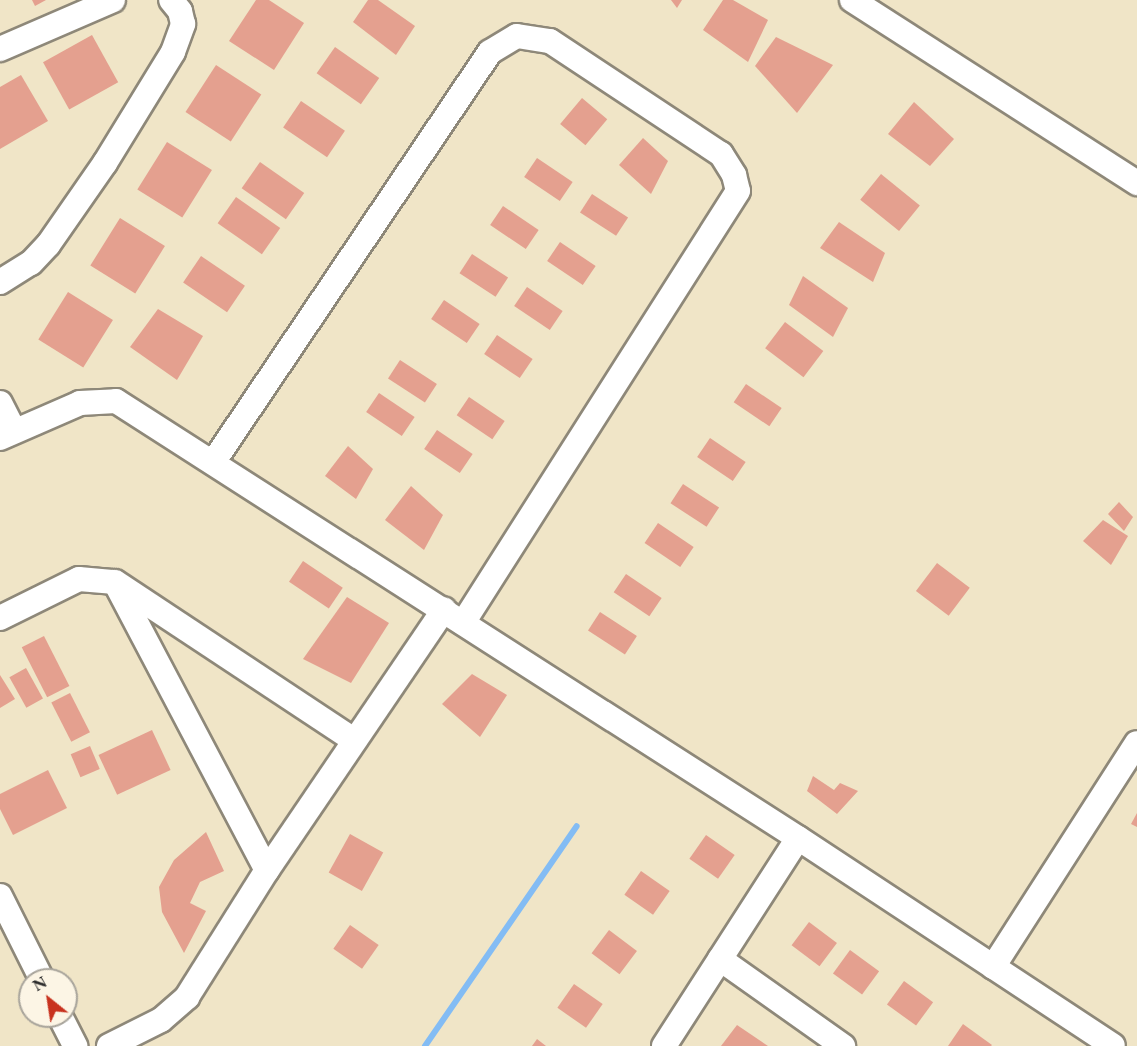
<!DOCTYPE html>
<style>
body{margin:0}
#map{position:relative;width:1137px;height:1046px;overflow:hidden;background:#f0e5c7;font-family:"EB Garamond",serif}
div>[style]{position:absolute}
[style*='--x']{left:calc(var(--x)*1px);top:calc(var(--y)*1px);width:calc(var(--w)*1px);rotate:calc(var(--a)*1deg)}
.stream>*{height:6px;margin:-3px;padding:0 3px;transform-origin:3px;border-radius:3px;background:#83bcf4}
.building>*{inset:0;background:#e4a08f;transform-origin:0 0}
.roads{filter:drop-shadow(2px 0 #8e8879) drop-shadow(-2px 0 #8e8879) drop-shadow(0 2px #8e8879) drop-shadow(0 -2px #8e8879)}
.minor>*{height:24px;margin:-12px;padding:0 12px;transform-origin:12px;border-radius:12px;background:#fff}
span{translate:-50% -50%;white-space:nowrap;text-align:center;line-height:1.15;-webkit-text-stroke:6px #fcf5e5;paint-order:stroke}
.north{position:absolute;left:18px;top:968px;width:60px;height:60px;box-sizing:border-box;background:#fcf5e5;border:2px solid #a8a49b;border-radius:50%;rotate:330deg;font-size:16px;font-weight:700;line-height:24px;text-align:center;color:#2b2b2b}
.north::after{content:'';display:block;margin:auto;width:21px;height:27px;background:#c8321e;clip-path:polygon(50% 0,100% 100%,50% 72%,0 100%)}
</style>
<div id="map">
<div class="stream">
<div style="--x:425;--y:1046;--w:267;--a:-55.4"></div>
</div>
<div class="building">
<div style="clip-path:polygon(32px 0,46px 0,35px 6px)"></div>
<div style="clip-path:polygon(256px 0,269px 0,304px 23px,274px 70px,229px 41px)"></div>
<div style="clip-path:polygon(368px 0,378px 0,415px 26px,396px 55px,353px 22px)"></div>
<div style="clip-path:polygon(671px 0,682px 0,677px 8px)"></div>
<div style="clip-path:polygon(723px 0,733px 0,768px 20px,748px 62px,703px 30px)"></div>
<div style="left:92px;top:35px;width:54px;height:56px;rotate:61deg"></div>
<div style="clip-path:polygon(776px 37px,833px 65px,797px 113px,755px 66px)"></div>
<div style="left:335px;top:47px;width:54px;height:32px;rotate:35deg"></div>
<div style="left:216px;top:65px;width:54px;height:56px;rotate:33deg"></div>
<div style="clip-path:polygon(21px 75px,48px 121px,0 149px,0 87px)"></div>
<div style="left:582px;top:98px;width:33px;height:34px;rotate:40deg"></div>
<div style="left:301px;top:101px;width:53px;height:32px;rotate:34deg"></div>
<div style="clip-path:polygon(914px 102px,954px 139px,930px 166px,888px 134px)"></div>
<div style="clip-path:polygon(643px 138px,668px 161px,651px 194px,619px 165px)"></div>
<div style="left:167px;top:142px;width:53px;height:56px;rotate:32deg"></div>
<div style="left:537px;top:158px;width:43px;height:23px;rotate:34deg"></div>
<div style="left:260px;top:162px;width:54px;height:32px;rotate:35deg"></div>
<div style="left:881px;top:174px;width:50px;height:33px;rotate:39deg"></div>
<div style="left:592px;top:194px;width:43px;height:22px;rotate:33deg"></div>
<div style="left:236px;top:197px;width:54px;height:32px;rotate:35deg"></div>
<div style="left:503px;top:206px;width:43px;height:23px;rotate:34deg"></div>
<div style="left:120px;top:218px;width:53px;height:56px;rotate:32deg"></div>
<div style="clip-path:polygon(839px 222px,885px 253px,873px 282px,820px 248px)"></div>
<div style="left:560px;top:242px;width:43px;height:23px;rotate:34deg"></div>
<div style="left:472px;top:254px;width:43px;height:23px;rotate:33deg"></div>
<div style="left:201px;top:256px;width:53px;height:32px;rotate:34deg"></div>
<div style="clip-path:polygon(803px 276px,848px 308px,833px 337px,789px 305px)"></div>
<div style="left:527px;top:287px;width:43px;height:23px;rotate:34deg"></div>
<div style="left:68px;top:292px;width:53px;height:56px;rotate:32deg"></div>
<div style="left:444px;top:300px;width:43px;height:23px;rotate:34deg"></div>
<div style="clip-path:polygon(158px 309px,203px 336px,177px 380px,130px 347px)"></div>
<div style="left:785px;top:322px;width:48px;height:33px;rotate:37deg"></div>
<div style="left:497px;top:335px;width:43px;height:23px;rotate:34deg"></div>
<div style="left:400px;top:360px;width:44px;height:22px;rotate:33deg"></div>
<div style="left:746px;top:384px;width:43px;height:22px;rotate:34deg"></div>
<div style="left:379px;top:393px;width:43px;height:23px;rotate:34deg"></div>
<div style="left:469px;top:397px;width:43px;height:22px;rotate:34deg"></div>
<div style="left:437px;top:430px;width:43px;height:23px;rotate:34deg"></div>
<div style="left:710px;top:438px;width:43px;height:23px;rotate:34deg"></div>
<div style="clip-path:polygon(348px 446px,373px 469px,356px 499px,325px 476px)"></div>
<div style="left:683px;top:484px;width:43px;height:23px;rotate:33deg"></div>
<div style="clip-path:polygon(411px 486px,443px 515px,424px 550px,385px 520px)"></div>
<div style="clip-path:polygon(1119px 502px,1133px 517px,1124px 531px,1108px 514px)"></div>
<div style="clip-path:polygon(1103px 520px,1128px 536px,1111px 565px,1083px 541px)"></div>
<div style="left:658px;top:523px;width:43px;height:24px;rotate:34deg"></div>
<div style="left:303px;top:561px;width:48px;height:25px;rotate:34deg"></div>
<div style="left:937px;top:563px;width:41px;height:35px;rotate:37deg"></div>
<div style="left:626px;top:574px;width:43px;height:22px;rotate:34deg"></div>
<div style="clip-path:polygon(347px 597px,389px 623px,351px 683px,303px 659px)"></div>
<div style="left:600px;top:612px;width:44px;height:22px;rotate:33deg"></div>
<div style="left:44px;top:636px;width:56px;height:25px;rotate:63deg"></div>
<div style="left:26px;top:668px;width:35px;height:19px;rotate:61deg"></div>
<div style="clip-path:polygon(472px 674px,507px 695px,480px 737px,442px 704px)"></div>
<div style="clip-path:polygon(0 675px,15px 699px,0 708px)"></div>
<div style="left:70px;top:693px;width:44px;height:21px;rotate:63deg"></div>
<div style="left:152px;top:730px;width:44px;height:59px;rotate:65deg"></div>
<div style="left:90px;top:746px;width:25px;height:21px;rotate:67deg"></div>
<div style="clip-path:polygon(48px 770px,67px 808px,13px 835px,0 809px,0 794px)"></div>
<div style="clip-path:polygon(813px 776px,834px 790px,840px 783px,858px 791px,837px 814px,807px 791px)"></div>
<div style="clip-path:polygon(1137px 813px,1137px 827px,1131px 824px)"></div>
<div style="clip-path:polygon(206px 832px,224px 871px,200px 882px,190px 903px,206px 911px,184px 953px,162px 912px,159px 887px,174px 860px)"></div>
<div style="left:350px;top:834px;width:38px;height:44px;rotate:29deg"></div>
<div style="left:706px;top:835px;width:35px;height:29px;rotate:35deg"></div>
<div style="left:641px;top:871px;width:35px;height:29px;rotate:35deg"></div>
<div style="left:809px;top:922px;width:35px;height:29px;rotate:37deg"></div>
<div style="left:350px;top:925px;width:35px;height:29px;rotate:35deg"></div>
<div style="left:609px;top:930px;width:35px;height:29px;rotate:37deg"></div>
<div style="left:850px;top:950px;width:36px;height:29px;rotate:36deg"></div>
<div style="left:904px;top:981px;width:36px;height:29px;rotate:36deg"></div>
<div style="left:574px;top:984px;width:35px;height:29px;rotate:35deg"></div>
<div style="clip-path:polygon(963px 1024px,992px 1045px,991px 1046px,948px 1046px)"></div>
<div style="clip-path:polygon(737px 1025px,768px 1046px,721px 1046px)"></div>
<div style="clip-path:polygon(537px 1039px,546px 1046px,532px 1046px)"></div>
</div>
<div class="roads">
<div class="minor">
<div style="--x:852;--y:0;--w:339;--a:32.7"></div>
<div style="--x:0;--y:49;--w:123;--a:-23.4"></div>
<div style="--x:0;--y:282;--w:36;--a:-32"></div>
<div style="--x:31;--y:263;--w:25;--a:-47"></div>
<div style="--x:48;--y:245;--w:100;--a:-55.2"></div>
<div style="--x:105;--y:163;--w:130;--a:-58.5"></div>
<div style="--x:173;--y:52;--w:30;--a:-70"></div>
<div style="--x:183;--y:24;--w:13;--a:-103"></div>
<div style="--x:180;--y:11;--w:14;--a:-129"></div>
<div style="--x:0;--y:403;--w:30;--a:63"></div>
<div style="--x:0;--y:438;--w:87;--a:-23.6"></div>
<div style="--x:80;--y:403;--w:36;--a:-3"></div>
<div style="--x:116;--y:401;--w:810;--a:32.65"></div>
<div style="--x:798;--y:838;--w:377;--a:33.4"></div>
<div style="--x:214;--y:461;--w:493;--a:-56"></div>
<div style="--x:490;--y:52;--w:31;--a:-31"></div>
<div style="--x:517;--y:36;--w:33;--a:9"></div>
<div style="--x:550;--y:41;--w:205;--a:33.5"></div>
<div style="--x:721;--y:154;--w:25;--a:58"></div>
<div style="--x:734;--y:175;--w:16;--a:76"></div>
<div style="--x:738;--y:191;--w:512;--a:122.48"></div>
<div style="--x:117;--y:586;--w:321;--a:62.2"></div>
<div style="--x:0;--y:618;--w:88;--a:-26.3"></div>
<div style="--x:79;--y:579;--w:36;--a:5"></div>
<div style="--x:115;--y:582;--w:287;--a:33.5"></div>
<div style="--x:0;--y:896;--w:94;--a:63.4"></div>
<div style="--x:720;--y:959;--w:151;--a:35.3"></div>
<div style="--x:993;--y:967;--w:266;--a:-57.3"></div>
<div style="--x:60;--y:1016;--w:34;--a:63"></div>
<div style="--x:109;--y:1046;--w:58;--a:-26.6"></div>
<div style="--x:161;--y:1020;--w:35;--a:-41"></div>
<div style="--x:187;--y:997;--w:150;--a:-57.8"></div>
<div style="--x:267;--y:870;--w:315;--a:-55.8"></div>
<div style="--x:664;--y:1046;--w:247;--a:-57.2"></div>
</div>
</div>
<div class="north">N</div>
</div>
